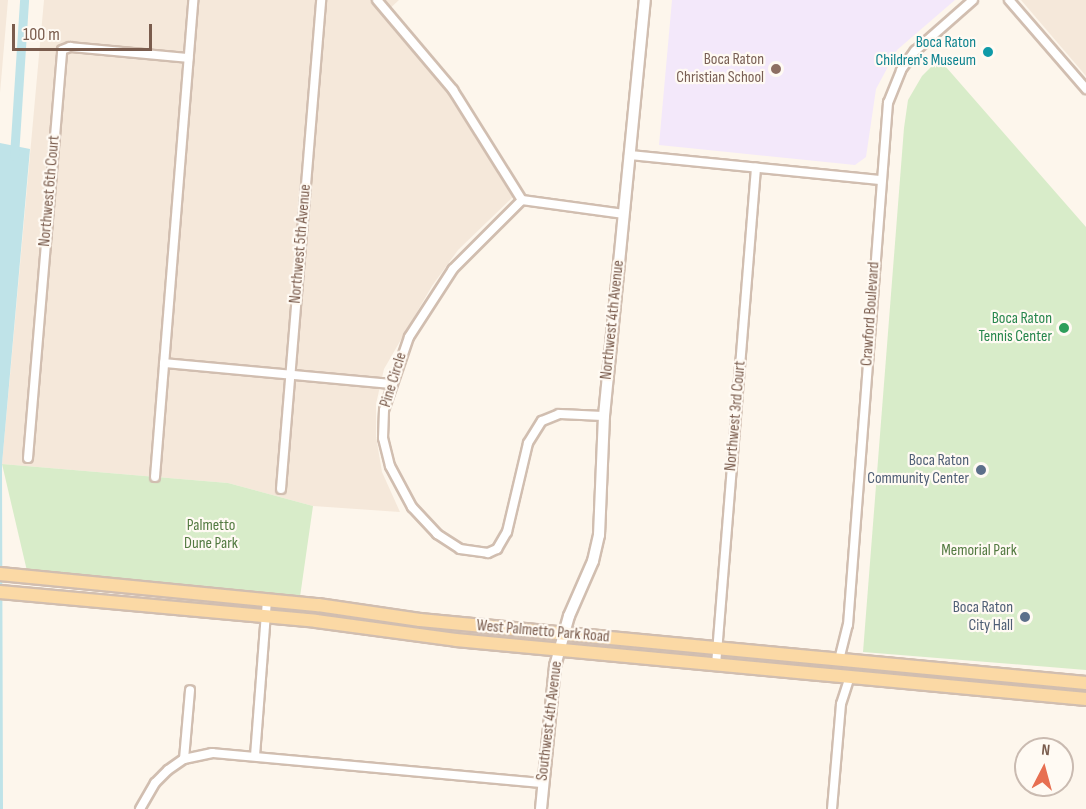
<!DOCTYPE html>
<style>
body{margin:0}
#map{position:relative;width:1086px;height:809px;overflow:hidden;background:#fdf6ec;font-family:"Sofia Sans Condensed",sans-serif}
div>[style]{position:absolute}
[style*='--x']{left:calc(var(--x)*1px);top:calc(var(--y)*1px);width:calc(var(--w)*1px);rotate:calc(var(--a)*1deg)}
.residential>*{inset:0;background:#f5e8da}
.education>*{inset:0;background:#f3e8fa}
.green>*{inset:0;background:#d8ecc9}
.water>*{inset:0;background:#bfe3e8}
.canal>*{height:9px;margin:-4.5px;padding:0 4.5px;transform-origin:4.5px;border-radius:4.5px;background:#bfe3e8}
.roads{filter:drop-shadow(2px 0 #d1beb0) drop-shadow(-2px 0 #d1beb0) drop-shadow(0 2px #d1beb0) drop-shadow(0 -2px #d1beb0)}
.street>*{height:8px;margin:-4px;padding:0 4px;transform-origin:4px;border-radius:4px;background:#fff}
.secondary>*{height:10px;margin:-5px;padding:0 5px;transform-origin:5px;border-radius:5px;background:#fff}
.primary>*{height:12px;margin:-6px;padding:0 6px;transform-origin:6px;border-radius:6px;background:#fbd9a5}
.dots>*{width:16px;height:16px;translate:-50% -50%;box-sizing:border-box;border:3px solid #fffaf3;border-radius:50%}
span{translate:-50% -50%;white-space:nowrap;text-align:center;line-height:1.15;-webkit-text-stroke:4.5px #fffaf3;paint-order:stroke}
.culture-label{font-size:16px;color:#0d838f}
.right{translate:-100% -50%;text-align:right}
.education-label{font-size:16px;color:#785e54}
.street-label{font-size:16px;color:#7a5c4d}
.leisure-label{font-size:16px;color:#27864d}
.service-label{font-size:16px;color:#4e5e75}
.park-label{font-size:16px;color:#537a41}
.north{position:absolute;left:1014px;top:737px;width:60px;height:60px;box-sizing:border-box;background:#fffaf3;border:2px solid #cabbb1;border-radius:50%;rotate:6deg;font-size:16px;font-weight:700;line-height:24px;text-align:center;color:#7a5c4d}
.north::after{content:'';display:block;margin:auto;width:21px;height:27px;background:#e76f51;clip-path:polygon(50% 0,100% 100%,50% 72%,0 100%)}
.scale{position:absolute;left:12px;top:24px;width:140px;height:27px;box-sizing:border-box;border:3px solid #7a5c4d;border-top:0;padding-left:8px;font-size:18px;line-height:21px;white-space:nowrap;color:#7a5c4d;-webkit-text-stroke:4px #fffaf3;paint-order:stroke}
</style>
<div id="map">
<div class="residential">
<div style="clip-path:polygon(0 0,8px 0,0 93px)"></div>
<div style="clip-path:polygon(44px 0,399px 0,386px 12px,439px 73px,516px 194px,458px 250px,432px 286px,384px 369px,376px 404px,376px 436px,382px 472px,400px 512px,313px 506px,228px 483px,2px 464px)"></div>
<div style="clip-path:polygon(1021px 0,1086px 0,1086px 76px)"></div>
</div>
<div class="education">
<div style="clip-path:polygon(672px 0,955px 0,897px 50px,876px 89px,866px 157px,855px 165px,659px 145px)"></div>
</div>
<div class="green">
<div style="clip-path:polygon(939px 59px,1086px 227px,1086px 670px,863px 652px,904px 128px,908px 100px,922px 76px)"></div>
<div style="clip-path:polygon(2px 464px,228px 483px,313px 506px,300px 597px,27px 571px)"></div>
</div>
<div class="water">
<div style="clip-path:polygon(0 143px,30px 149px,2px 464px,3px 809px,0 809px)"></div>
</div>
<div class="canal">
<div style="--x:14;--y:156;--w:156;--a:-86.3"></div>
</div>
<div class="roads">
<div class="street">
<div style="--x:377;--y:0;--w:118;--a:49.8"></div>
<div style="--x:453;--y:90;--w:130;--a:57.9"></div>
<div style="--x:522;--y:200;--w:103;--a:7.8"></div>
<div style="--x:1009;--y:0;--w:118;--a:49.1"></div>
<div style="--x:629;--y:155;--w:253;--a:5.7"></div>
<div style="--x:522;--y:200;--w:98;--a:135"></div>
<div style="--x:453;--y:269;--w:81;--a:122.9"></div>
<div style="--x:409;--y:337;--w:77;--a:108.9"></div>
<div style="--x:384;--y:410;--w:28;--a:92"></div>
<div style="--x:383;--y:438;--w:29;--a:76"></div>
<div style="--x:390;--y:466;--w:47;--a:61.8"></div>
<div style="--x:412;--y:507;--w:37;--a:47"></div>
<div style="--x:437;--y:534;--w:27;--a:33"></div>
<div style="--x:460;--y:549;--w:28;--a:8"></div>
<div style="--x:488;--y:553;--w:10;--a:-24"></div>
<div style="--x:497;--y:549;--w:20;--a:-60"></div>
<div style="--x:507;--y:532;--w:91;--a:-76.7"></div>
<div style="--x:528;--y:443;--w:26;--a:-58"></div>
<div style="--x:542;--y:421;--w:18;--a:-22"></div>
<div style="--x:559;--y:414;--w:45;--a:2.5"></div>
<div style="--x:164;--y:363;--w:227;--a:5.3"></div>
<div style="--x:28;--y:458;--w:409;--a:-85.2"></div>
<div style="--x:62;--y:50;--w:9;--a:-21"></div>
<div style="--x:70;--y:47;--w:119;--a:5.3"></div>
<div style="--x:155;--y:477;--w:479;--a:-85.4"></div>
<div style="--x:281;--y:489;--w:491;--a:-85.3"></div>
<div style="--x:839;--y:660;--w:36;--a:-76"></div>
<div style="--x:848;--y:625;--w:524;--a:-85.62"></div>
<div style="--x:888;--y:103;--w:35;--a:-68"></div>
<div style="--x:901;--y:70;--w:24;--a:-54"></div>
<div style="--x:915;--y:51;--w:77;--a:-41.3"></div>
<div style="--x:716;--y:665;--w:499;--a:-85.4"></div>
<div style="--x:255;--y:756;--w:157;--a:-85.6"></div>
<div style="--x:184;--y:759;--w:69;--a:-85"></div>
<div style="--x:140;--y:809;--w:30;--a:-60"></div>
<div style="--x:155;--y:783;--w:18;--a:-45"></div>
<div style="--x:168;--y:770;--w:19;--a:-35"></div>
<div style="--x:184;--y:759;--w:29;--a:-12"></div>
<div style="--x:212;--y:753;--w:332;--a:5.2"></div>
<div style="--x:832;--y:809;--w:105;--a:-85.1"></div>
<div style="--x:841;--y:704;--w:28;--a:-72"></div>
</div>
<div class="secondary">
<div style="--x:541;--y:809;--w:144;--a:-84.4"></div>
<div style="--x:555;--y:666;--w:52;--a:-74.4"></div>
<div style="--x:569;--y:616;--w:60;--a:-66.4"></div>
<div style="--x:593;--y:561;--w:27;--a:-77"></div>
<div style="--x:599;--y:535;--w:119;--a:-87.6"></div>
<div style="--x:604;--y:416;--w:418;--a:-84.4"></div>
</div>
<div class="primary">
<div style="--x:0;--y:574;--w:320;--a:5.6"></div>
<div style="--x:318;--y:605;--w:103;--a:8.4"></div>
<div style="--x:420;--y:620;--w:669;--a:5.4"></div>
<div style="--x:0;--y:592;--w:317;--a:5.2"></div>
<div style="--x:316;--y:621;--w:141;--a:7.7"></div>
<div style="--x:456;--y:640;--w:633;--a:5.35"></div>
</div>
</div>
<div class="dots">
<div style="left:988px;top:52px;background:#0f9aa8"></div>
<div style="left:776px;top:69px;background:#8d6e63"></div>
<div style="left:1064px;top:328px;background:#2e9e5b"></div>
<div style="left:981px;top:470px;background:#5c6f8a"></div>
<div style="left:1025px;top:617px;background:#5c6f8a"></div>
</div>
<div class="culture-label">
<span class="right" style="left:976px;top:52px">Boca Raton<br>Children's Museum</span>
</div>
<div class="education-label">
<span class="right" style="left:764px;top:69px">Boca Raton<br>Christian School</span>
</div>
<div class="street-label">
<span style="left:50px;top:191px;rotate:-85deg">Northwest 6th Court</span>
<span style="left:301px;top:244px;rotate:-85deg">Northwest 5th Avenue</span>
<span style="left:871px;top:314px;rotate:-86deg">Crawford Boulevard</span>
<span style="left:613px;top:320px;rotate:-84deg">Northwest 4th Avenue</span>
<span style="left:394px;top:380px;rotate:-73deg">Pine Circle</span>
<span style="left:736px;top:416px;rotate:-85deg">Northwest 3rd Court</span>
<span style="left:543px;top:632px;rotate:5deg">West Palmetto Park Road</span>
<span style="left:550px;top:721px;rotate:-83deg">Southwest 4th Avenue</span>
</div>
<div class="leisure-label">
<span class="right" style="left:1052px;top:328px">Boca Raton<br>Tennis Center</span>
</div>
<div class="service-label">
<span class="right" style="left:969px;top:470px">Boca Raton<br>Community Center</span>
<span class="right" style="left:1013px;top:617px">Boca Raton<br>City Hall</span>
</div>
<div class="park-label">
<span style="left:211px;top:535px">Palmetto<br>Dune Park</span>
<span style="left:979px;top:551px">Memorial Park</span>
</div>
<div class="north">N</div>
<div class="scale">100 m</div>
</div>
